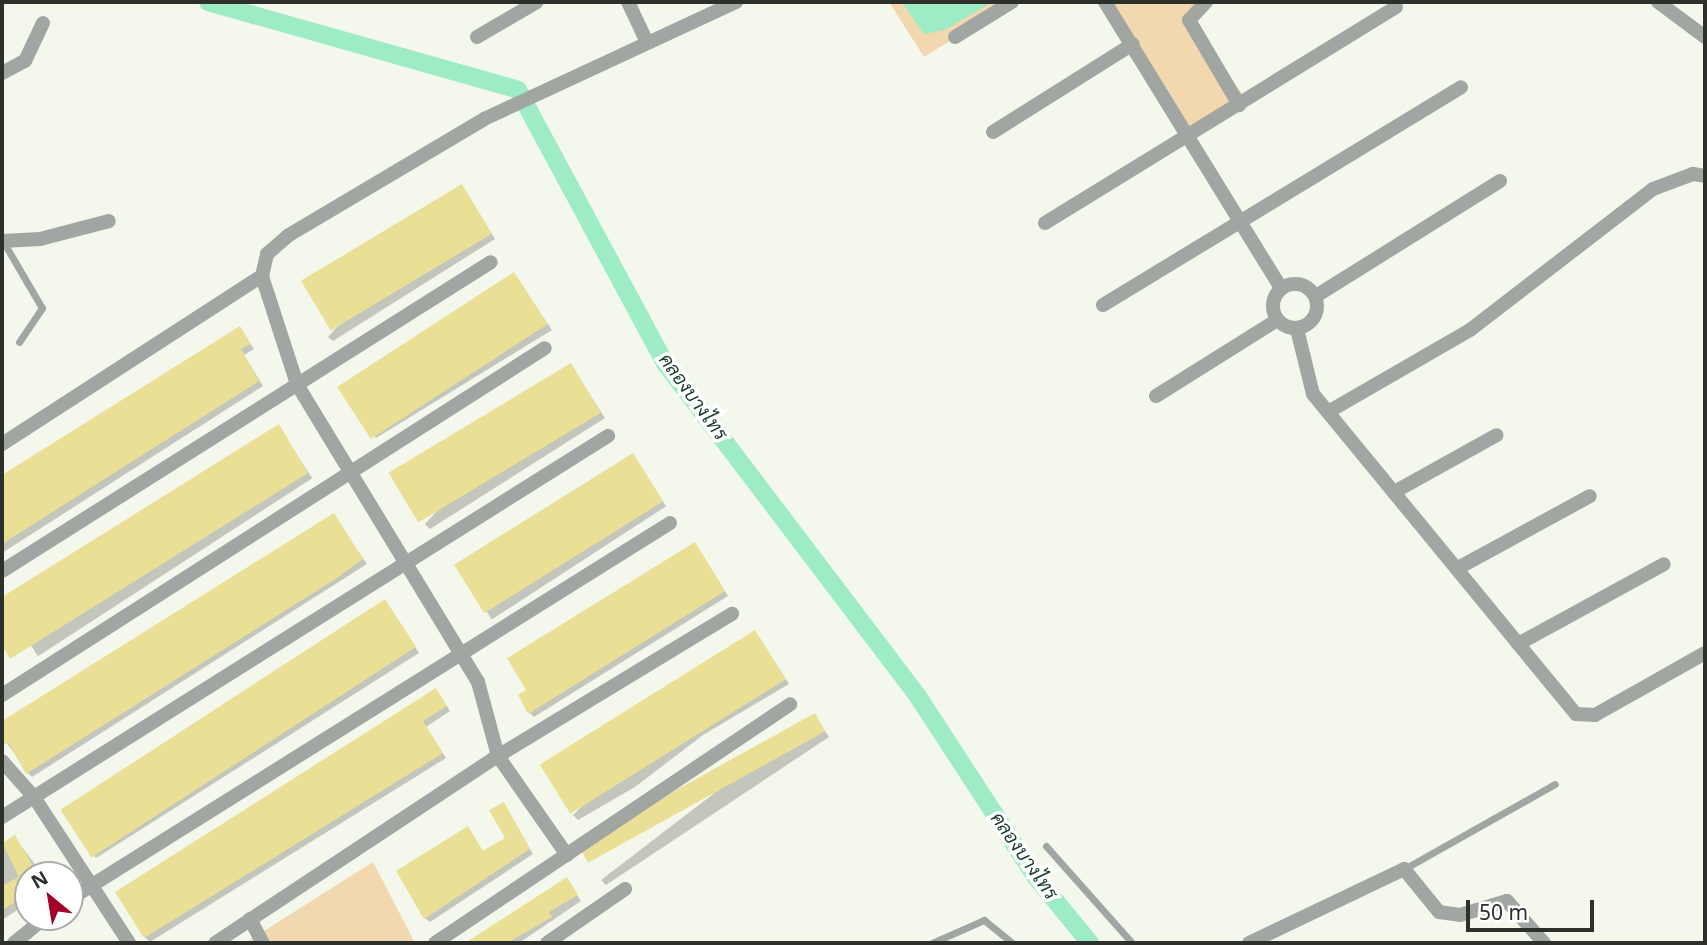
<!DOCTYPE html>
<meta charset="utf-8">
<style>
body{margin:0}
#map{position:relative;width:1707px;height:945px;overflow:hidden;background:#f4f8ec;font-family:"Noto Sans",Sarabun,sans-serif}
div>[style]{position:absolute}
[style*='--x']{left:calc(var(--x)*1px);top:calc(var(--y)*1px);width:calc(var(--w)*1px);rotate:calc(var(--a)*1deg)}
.green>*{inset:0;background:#f1d8ae}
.water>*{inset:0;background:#9decc6}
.shadow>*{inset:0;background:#0003;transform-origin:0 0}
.canal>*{height:18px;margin:-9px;padding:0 9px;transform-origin:9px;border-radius:9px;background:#9decc6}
.building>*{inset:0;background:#eae095;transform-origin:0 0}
.service>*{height:7px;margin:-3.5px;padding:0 3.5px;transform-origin:3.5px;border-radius:3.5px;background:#a2a6a2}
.minor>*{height:14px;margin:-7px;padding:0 7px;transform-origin:7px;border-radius:7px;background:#a2a6a2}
.minor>.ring{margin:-7px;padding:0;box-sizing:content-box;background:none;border:14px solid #a2a6a2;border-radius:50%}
span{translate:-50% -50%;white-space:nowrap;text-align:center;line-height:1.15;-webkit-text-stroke:7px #fff;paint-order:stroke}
.water-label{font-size:19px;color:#193c2d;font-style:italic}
.frame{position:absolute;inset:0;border:4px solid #2e302b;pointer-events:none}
.north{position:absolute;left:14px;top:861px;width:70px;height:70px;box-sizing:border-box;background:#fff;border:2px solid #abacaa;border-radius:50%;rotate:330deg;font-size:19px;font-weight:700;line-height:28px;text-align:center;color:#2e302b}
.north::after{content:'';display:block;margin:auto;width:24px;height:32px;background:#a20228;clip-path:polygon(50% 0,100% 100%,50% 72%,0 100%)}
.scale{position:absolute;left:1466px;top:900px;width:128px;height:32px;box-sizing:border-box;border:4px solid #2e302b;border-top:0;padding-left:9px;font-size:21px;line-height:24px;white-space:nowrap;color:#2e302b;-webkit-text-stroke:5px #fff;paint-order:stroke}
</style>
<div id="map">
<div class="green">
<div style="clip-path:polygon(889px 2px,1012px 2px,924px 57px)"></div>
<div style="clip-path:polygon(1105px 2px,1209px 2px,1188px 15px,1247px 101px,1187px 134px)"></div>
<div style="clip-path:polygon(373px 862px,415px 943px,245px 943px)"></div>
</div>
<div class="water">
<div style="clip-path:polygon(902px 2px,992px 2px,945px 30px,924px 34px)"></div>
</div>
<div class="shadow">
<div style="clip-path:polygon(462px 186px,495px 239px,333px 341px,328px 337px)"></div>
<div style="clip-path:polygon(514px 274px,552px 330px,376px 438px,371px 433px)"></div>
<div style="clip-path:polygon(240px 328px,254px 349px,244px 355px,263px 386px,2px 553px,2px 478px)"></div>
<div style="clip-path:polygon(571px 365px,605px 418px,430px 529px,425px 524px)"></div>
<div style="left:279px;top:427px;width:61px;height:327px;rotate:57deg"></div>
<div style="left:633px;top:455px;width:61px;height:208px;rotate:57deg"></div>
<div style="clip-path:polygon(333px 515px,367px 564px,32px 777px,28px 773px,2px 736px,2px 723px)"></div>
<div style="clip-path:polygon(699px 549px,728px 596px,534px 717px,530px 713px)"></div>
<div style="clip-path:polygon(385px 601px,419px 653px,96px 858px,92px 854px)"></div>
<div style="clip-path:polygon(759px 637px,789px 684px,703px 735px,635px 787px,578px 820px,573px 815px)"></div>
<div style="clip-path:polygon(440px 695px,450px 711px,426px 727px,446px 758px,150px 942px,145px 937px)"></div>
<div style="clip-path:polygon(815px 716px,829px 737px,606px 885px,601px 880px)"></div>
<div style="clip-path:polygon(504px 804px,533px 854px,430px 922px,425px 918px,468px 828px,484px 853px,508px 839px)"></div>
<div style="clip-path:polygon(15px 838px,43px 875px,28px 875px,28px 903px,2px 920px,2px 845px)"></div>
<div style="clip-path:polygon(567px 880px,581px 901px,519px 943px,474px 943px)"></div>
</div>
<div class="canal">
<div style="--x:208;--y:2;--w:322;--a:15.8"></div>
<div style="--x:518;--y:90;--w:310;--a:61.7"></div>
<div style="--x:665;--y:363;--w:417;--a:52.8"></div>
<div style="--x:917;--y:695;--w:216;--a:56.9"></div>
<div style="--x:1035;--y:876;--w:87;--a:50.6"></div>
</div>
<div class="building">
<div style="left:462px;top:184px;width:58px;height:188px;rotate:59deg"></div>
<div style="left:514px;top:272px;width:62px;height:211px;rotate:57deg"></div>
<div style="clip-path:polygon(240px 326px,251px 344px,241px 349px,259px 381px,2px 544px,2px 475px)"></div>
<div style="left:571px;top:363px;width:58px;height:213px;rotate:59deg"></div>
<div style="clip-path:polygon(279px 424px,308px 473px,10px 659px,2px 645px,2px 597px)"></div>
<div style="left:633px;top:453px;width:57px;height:211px;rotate:58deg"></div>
<div style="clip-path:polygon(334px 513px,363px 559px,337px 578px,26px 774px,8px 742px,2px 745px,2px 721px)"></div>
<div style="clip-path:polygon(695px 542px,725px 591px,528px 714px,518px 695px,526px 690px,507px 658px)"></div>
<div style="left:385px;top:599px;width:57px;height:387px;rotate:57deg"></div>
<div style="left:755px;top:630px;width:58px;height:254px;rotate:58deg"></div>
<div style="clip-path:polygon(436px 688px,447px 706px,423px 721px,443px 753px,144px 938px,115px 892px)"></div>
<div style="left:815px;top:713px;width:21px;height:271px;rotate:61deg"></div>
<div style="clip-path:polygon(504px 802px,530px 849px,424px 919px,396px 871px,468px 826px,483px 851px,505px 838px,489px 810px)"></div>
<div style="clip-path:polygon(15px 835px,38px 875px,28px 875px,28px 895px,2px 910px,2px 886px,19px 877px,2px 843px)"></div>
<div style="clip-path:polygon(567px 877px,578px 895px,549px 912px,552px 917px,507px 943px,465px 943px)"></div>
</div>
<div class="service">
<div style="--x:4;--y:243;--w:75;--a:59.7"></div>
<div style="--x:42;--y:308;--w:41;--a:124.1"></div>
<div style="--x:1046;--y:846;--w:130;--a:48.4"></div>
<div style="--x:1404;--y:869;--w:173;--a:-29.4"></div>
<div style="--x:932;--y:943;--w:57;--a:-23.9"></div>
<div style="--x:984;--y:920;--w:36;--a:39"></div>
</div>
<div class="minor">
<div style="--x:628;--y:2;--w:42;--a:64.7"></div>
<div style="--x:1105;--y:2;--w:336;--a:58.4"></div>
<div style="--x:1206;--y:2;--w:25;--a:133"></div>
<div style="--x:1189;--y:20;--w:99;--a:59.5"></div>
<div style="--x:1658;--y:2;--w:59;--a:36.7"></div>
<div style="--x:477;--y:37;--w:69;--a:-30.3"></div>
<div style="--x:955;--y:37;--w:67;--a:-31.6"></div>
<div style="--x:2;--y:73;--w:26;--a:-28"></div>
<div style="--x:25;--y:61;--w:42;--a:-64.7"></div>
<div style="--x:993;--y:132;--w:165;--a:-32.2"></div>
<div style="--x:1045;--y:223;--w:412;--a:-31.6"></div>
<div style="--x:2;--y:241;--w:38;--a:-3"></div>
<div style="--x:40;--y:239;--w:71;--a:-14.6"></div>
<div class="ring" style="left:1273px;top:284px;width:30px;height:30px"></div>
<div style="--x:1316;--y:296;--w:217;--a:-32"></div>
<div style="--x:1103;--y:305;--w:419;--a:-31.3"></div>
<div style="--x:1297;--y:329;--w:67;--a:76.2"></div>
<div style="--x:1313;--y:394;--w:414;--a:50.6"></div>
<div style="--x:1576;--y:714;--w:19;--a:3"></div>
<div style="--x:1595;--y:715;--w:126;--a:-29.4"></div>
<div style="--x:1156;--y:396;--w:143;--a:-32.1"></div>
<div style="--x:1328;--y:412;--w:164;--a:-30"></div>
<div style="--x:1470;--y:330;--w:231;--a:-37.6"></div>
<div style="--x:1653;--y:189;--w:43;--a:-20.6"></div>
<div style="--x:1693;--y:174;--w:12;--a:9"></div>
<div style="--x:2;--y:444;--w:310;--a:-32.9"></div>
<div style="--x:1396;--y:491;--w:115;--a:-29"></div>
<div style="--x:1458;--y:568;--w:150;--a:-28.6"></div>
<div style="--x:2;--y:571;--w:578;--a:-32.29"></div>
<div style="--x:1518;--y:644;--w:166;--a:-28.7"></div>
<div style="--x:2;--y:695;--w:644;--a:-32.58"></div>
<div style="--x:2;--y:761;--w:48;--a:48.4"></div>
<div style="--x:34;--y:797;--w:174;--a:56.9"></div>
<div style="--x:2;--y:817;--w:716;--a:-32.16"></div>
<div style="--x:567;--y:855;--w:121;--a:-124.9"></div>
<div style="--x:498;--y:756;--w:77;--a:-105.1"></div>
<div style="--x:478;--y:682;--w:349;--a:-121.3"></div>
<div style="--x:297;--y:384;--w:114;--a:-108"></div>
<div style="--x:262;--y:276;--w:23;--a:-77"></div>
<div style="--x:267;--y:254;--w:29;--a:-41"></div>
<div style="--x:289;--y:235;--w:227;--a:-30.7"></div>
<div style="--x:484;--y:119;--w:278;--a:-24.9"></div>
<div style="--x:70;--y:899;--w:708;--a:-32.07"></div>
<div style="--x:250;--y:919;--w:27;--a:62"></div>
<div style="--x:14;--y:943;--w:41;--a:-39.1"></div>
<div style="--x:215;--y:943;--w:339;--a:-33.5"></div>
<div style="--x:498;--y:756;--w:274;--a:-31.3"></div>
<div style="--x:435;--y:943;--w:428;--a:-33.9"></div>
<div style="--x:547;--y:943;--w:95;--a:-34.7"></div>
<div style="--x:1249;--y:943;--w:172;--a:-25.5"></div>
<div style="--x:1404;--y:869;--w:55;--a:50.9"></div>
<div style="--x:1439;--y:912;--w:21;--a:8"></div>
<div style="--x:1460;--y:915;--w:49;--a:-16.6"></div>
<div style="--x:1507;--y:901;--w:56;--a:48.6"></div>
</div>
<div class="water-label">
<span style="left:693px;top:397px;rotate:54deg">คลองบางไทร</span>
<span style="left:1024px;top:856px;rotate:55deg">คลองบางไทร</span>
</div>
<div class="frame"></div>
<div class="north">N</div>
<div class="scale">50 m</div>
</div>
